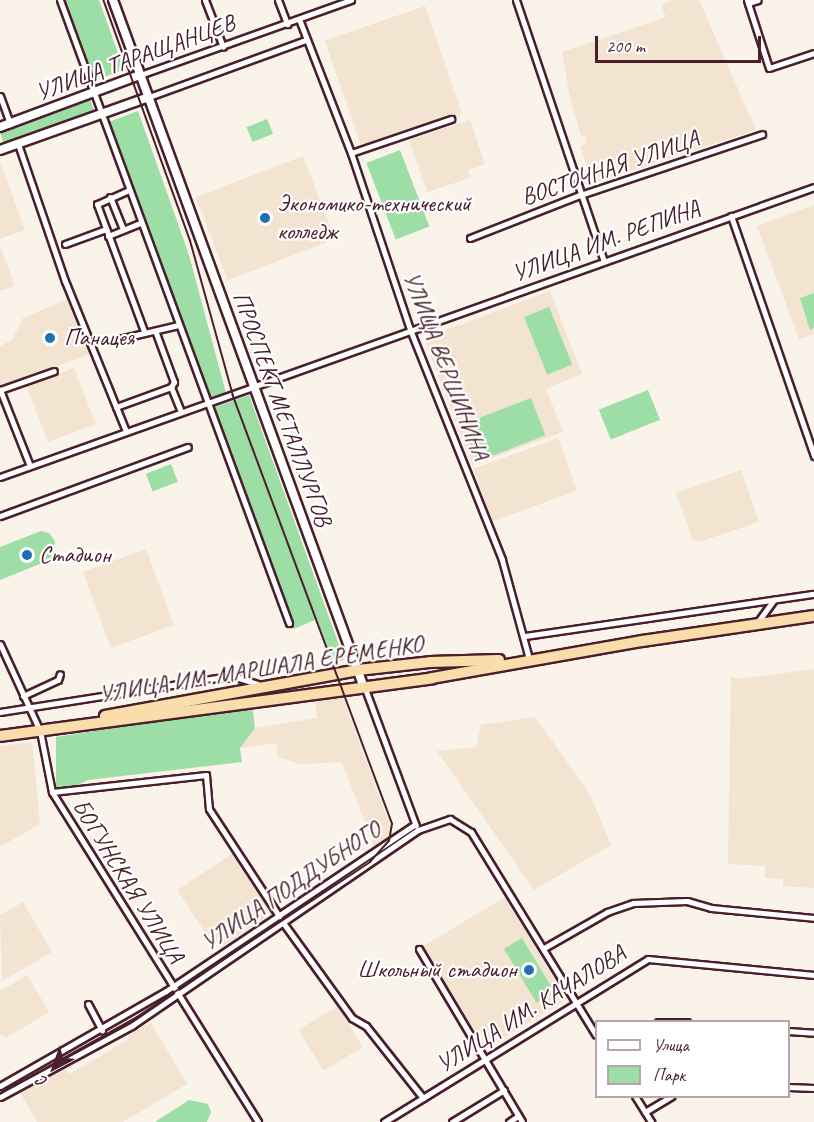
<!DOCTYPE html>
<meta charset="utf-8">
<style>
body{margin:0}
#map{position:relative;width:814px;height:1122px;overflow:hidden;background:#f9f3ea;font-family:Caveat,sans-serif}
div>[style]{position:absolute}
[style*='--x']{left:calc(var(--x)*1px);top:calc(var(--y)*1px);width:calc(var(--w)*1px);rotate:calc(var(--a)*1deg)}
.built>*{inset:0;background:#f2e4d0;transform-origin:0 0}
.green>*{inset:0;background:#9ddda6;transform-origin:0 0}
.roads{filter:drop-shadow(2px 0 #4a1f2b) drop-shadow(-2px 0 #4a1f2b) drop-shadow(0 2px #4a1f2b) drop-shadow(0 -2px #4a1f2b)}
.street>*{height:5px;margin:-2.5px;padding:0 2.5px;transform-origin:2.5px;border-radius:2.5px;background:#fff}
.secondary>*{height:8px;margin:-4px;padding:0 4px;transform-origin:4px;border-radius:4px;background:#fff}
.highway>*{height:10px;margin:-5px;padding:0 5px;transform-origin:5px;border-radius:5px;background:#faddab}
.tram>*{height:1.5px;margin:-0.75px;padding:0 0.75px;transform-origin:0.75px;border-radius:0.75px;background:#4a1f2b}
.dots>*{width:16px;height:16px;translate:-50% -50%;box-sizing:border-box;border:3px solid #fff;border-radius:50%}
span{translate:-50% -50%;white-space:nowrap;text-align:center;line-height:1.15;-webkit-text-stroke:4.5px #fff;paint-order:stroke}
.street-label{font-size:24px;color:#4a1f2b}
.poi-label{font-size:24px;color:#4a1f2b}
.left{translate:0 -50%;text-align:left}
.right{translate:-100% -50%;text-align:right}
.legend{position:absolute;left:595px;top:1020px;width:195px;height:78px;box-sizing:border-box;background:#fff;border:2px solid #b7a5aa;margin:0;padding:8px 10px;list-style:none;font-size:18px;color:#4a1f2b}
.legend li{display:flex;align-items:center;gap:12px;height:30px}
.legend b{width:30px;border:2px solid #b7a5aa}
.north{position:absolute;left:24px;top:1038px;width:60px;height:60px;-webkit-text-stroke:4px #fff;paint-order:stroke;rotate:221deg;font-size:16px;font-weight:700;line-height:24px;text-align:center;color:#4a1f2b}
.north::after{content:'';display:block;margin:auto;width:21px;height:27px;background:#4a1f2b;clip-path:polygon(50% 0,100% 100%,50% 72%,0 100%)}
.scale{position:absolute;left:595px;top:36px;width:166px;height:27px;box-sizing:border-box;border:3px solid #4a1f2b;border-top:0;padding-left:8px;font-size:18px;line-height:21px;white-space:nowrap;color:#4a1f2b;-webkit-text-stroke:4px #fff;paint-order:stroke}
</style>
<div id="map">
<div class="built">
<div style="clip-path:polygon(671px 0,699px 0,756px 130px,599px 181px,590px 176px,580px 146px,587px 143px,585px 136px,581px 137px,569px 93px,562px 52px,666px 17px,661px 5px)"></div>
<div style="left:425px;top:6px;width:114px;height:106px;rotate:71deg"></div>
<div style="clip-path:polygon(470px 120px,485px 164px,468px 170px,470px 178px,427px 192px,409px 140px)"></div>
<div style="left:303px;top:156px;width:89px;height:115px;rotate:69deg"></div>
<div style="clip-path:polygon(0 161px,25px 230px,0 239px)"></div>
<div style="clip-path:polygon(814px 205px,814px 334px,799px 339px,757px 226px)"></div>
<div style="clip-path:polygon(0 245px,15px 286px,0 291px)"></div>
<div style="clip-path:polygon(550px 291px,582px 374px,546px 389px,563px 432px,472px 465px,424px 338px)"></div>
<div style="clip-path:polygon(67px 299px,91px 354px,0 386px,0 346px,12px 340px,23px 318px)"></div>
<div style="left:74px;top:368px;width:60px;height:51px;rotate:69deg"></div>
<div style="left:558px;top:438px;width:56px;height:90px;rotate:70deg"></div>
<div style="clip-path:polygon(741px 470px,759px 522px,699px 542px,693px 540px,676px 493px)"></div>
<div style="left:146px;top:549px;width:81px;height:67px;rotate:70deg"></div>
<div style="clip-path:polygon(814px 669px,814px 888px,783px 886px,783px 879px,765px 878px,765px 866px,728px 864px,731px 676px,739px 679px)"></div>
<div style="clip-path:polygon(342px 696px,390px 826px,387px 840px,374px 846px,342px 762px,301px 764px,278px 757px,276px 743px,240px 748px,255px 728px,317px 718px,315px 701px)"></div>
<div style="clip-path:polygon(535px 717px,590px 794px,611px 845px,534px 890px,437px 751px,476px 747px,481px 725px)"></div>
<div style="clip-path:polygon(32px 742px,40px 824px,0 847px,0 746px)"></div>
<div style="clip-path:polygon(233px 853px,272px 913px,221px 947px,215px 939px,211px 941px,177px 890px)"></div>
<div style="left:505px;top:897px;width:120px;height:95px;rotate:59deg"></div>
<div style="clip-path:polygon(23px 902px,52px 952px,2px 981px,0 915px)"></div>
<div style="clip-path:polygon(27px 975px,49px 1012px,6px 1038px,0 1034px,0 991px)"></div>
<div style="left:338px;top:1006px;width:48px;height:46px;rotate:59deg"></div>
<div style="clip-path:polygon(151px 1023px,187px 1084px,123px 1122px,37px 1122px,18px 1089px,61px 1063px,69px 1074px,128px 1040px,129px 1035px)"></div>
</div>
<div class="green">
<div style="clip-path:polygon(65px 0,99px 0,124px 70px,95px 80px)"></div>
<div style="left:90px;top:98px;width:17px;height:96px;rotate:73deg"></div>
<div style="clip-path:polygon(138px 111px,189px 255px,226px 393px,210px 398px,109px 122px)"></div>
<div style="left:267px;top:119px;width:16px;height:22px;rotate:68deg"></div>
<div style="left:400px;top:150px;width:82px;height:36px;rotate:69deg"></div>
<div style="clip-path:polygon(814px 293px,814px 328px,810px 330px,800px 298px)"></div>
<div style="left:549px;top:307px;width:62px;height:27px;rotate:68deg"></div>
<div style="left:648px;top:390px;width:32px;height:53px;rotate:68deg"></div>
<div style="clip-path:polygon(249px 395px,344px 659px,339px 662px,333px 663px,317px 619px,294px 629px,212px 408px)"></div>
<div style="left:531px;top:398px;width:40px;height:73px;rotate:69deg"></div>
<div style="left:171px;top:464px;width:19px;height:27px;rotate:69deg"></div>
<div style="clip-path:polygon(41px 531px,49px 533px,55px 541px,52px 559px,0 580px,0 547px)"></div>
<div style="clip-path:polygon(246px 707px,253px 711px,255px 728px,240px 748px,242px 762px,88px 780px,61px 793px,56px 788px,56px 737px)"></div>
<div style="left:522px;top:938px;width:63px;height:21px;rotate:59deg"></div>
<div style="clip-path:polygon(189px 1100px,208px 1104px,211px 1112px,207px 1122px,155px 1122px)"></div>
</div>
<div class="roads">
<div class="street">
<div style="--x:60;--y:0;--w:664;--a:69.82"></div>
<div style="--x:205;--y:0;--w:50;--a:69"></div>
<div style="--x:278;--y:0;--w:26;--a:69"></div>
<div style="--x:516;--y:0;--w:275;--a:71.4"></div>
<div style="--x:747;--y:0;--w:71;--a:72.1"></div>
<div style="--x:769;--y:68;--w:47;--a:-18.4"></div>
<div style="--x:748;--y:3;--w:10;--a:-17"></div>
<div style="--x:299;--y:19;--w:144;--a:68.8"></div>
<div style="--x:351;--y:153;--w:189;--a:71.5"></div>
<div style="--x:411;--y:332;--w:245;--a:68.2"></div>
<div style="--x:502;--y:560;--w:103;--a:74.7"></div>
<div style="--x:140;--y:75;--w:224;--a:-19.6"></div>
<div style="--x:0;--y:96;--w:30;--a:70"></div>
<div style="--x:149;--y:97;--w:167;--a:-20"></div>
<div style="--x:18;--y:144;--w:145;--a:71.1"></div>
<div style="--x:65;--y:281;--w:162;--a:67.9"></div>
<div style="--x:351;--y:153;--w:106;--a:-18.8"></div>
<div style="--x:129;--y:190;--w:35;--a:156"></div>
<div style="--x:97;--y:204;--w:135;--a:69.7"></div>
<div style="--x:110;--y:197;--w:35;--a:68"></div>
<div style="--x:731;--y:216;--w:254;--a:70.9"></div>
<div style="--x:108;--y:236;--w:35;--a:-22"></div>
<div style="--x:470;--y:238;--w:118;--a:-21.4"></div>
<div style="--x:580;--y:195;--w:192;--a:-18.5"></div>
<div style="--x:65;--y:244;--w:44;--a:-20.1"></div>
<div style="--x:119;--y:339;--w:61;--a:-13.3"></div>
<div style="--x:171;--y:387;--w:27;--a:68"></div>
<div style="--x:116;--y:407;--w:59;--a:-20"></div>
<div style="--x:171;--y:387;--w:6;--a:-59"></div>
<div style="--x:174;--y:382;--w:52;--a:-110.2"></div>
<div style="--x:30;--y:466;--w:82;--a:-111.5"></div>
<div style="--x:0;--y:390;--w:57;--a:-19.4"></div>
<div style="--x:0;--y:477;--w:864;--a:-19.61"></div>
<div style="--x:0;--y:516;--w:200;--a:-20.2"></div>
<div style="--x:757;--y:623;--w:29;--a:-54"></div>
<div style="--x:525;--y:636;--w:292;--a:-8.3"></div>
<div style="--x:0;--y:644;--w:96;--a:65.3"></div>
<div style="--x:40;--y:731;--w:62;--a:78.9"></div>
<div style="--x:52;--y:792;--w:389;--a:58"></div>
<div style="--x:364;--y:686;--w:149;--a:69.6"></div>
<div style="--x:23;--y:696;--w:38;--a:-25"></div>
<div style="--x:58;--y:680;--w:6;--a:-72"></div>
<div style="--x:0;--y:712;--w:221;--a:-8.9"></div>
<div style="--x:218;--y:678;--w:21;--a:0"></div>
<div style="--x:239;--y:678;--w:22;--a:18"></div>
<div style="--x:52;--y:792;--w:155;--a:-6.3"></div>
<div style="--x:206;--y:775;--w:34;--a:85"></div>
<div style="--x:209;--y:809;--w:128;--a:56.8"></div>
<div style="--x:284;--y:924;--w:116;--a:54.1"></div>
<div style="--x:352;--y:1018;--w:16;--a:30"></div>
<div style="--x:366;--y:1026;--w:92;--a:51.6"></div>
<div style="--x:544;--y:948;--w:73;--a:-29.7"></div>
<div style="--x:607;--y:912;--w:28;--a:-19"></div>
<div style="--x:633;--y:903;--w:54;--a:-2.1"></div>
<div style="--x:687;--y:901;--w:25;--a:16"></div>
<div style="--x:711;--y:908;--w:103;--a:5.5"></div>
<div style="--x:419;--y:949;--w:201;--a:59.2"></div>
<div style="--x:88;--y:1004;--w:30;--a:62"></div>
<div style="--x:658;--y:1022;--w:29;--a:0"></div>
<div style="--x:788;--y:1031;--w:26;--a:4"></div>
<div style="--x:0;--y:1086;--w:191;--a:-29.8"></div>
<div style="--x:166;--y:991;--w:300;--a:-33.8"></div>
<div style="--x:788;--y:1087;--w:26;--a:2"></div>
<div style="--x:635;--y:1096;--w:31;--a:58"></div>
<div style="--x:0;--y:1097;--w:151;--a:-28.4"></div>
<div style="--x:133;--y:1025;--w:345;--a:-34.4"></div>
<div style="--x:418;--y:830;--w:34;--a:-19"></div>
<div style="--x:450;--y:819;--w:25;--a:32"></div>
<div style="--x:471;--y:832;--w:238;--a:58.4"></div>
<div style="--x:645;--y:1112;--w:31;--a:-31"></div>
<div style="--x:384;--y:1122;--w:310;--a:-31.7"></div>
<div style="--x:648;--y:959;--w:167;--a:5.5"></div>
<div style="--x:452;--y:1122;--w:61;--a:-31.6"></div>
<div style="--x:509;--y:1122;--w:11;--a:-34"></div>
</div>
<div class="secondary">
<div style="--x:113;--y:0;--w:729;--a:69.95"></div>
<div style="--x:0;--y:127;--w:149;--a:-20.4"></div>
<div style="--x:0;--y:150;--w:158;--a:-19.6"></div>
</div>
<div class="highway">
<div style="--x:105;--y:716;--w:257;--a:-10.3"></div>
<div style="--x:358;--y:670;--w:72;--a:-6.3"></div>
<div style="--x:430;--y:662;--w:69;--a:-1.7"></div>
<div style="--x:0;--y:736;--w:436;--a:-7.6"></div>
<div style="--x:432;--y:678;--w:213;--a:-10"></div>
<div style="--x:642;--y:641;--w:174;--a:-8.3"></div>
</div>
</div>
<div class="tram">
<div style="--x:0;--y:1094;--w:157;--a:-29.3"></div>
<div style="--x:137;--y:1017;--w:280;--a:-33.6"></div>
<div style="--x:370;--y:862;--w:28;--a:-48"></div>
<div style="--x:389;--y:841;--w:17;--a:-80"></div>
<div style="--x:392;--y:824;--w:457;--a:-110.4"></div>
<div style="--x:233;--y:396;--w:161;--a:-105.5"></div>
<div style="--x:190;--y:241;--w:256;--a:-109.8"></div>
</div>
<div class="dots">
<div style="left:265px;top:218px;background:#1f6fb2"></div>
<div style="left:50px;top:338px;background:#1f6fb2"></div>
<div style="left:27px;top:555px;background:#1f6fb2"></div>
<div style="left:529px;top:970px;background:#1f6fb2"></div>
</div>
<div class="street-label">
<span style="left:135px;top:58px;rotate:-20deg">УЛИЦА ТАРАЩАНЦЕВ</span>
<span style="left:610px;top:168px;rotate:-19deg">ВОСТОЧНАЯ УЛИЦА</span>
<span style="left:606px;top:241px;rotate:-20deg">УЛИЦА ИМ. РЕПИНА</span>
<span style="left:446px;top:366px;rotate:69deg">УЛИЦА ВЕРШИНИНА</span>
<span style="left:282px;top:409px;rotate:70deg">ПРОСПЕКТ МЕТАЛЛУРГОВ</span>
<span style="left:261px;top:669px;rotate:-9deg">УЛИЦА ИМ. МАРШАЛА ЕРЕМЕНКО</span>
<span style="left:128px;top:881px;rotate:58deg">БОГУНСКАЯ УЛИЦА</span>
<span style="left:291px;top:886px;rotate:-34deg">УЛИЦА ПОДДУБНОГО</span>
<span style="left:531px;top:1009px;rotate:-32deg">УЛИЦА ИМ. КАЧАЛОВА</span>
</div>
<div class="poi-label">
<span class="left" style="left:277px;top:218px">Экономико-технический<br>колледж</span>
<span class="left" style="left:64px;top:338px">Панацея</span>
<span class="left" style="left:39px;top:555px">Стадион</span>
<span class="right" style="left:517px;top:970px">Школьный стадион</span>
</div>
<ul class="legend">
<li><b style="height:8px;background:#fff"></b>Улица</li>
<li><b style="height:16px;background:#9ddda6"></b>Парк</li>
</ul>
<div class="north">С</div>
<div class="scale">200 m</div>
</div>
